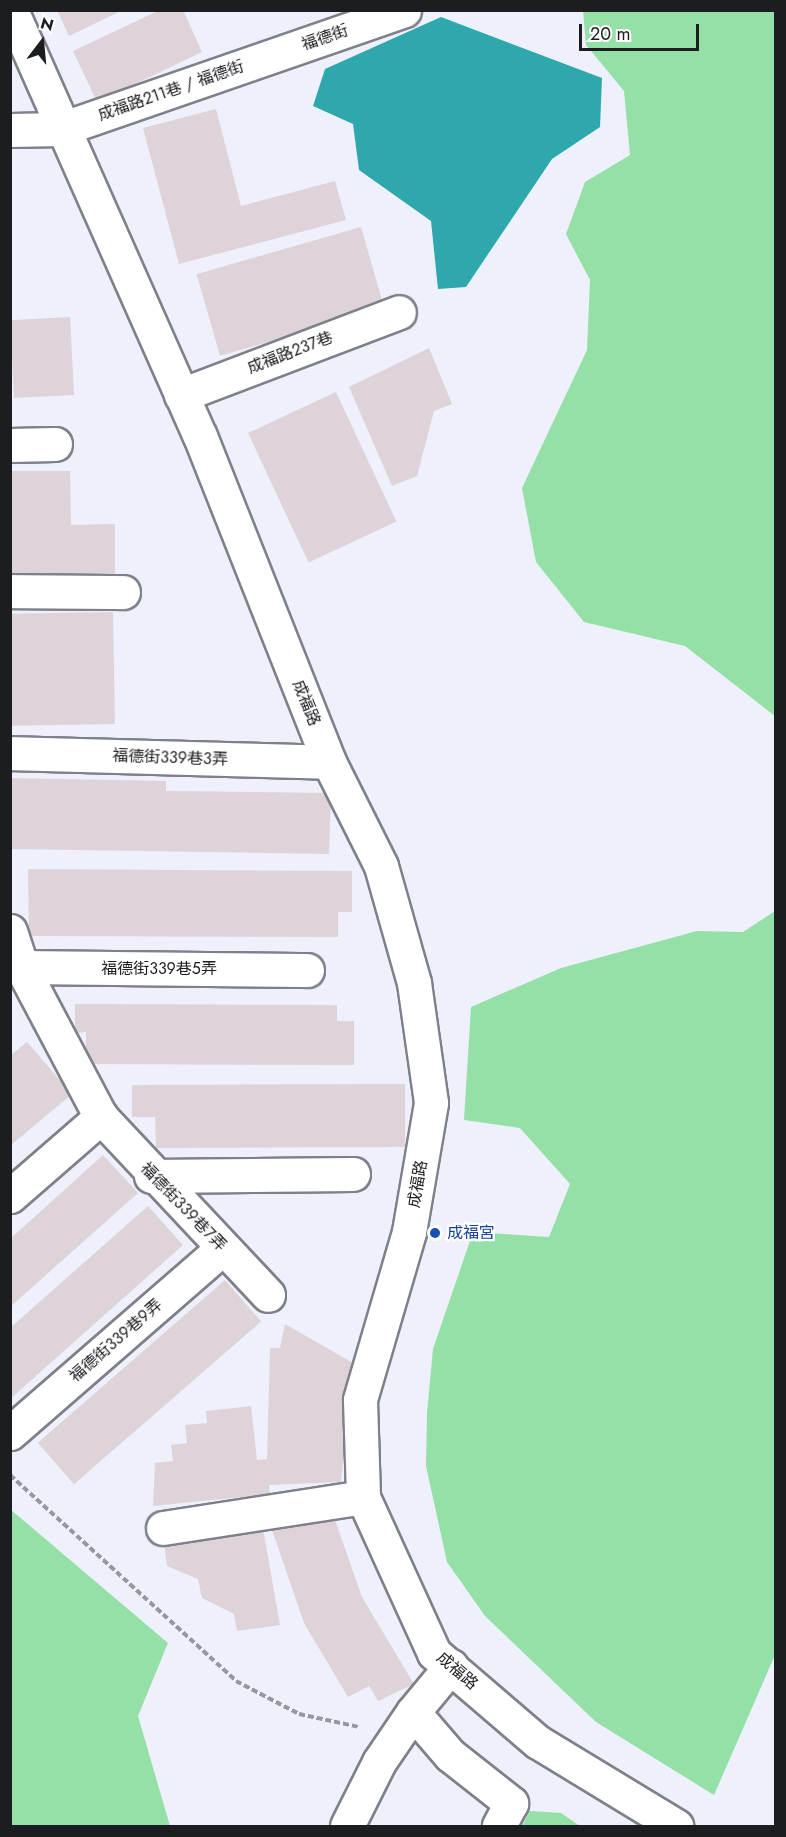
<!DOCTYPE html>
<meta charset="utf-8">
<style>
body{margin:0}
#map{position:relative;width:786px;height:1837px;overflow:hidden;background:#eef0fb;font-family:Jost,"Noto Sans TC",sans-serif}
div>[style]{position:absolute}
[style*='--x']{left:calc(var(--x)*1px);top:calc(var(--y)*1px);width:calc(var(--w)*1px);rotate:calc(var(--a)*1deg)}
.green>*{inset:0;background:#95e0a7}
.water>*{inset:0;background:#2ea8ad}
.building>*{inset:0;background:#ded3d9;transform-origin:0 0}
.path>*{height:4px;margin-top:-2px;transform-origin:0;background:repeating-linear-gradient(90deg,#96979f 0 6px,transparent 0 9px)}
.roads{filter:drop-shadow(2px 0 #7e808a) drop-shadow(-2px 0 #7e808a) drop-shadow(0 2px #7e808a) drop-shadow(0 -2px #7e808a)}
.minor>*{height:33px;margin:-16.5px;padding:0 16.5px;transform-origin:16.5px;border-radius:16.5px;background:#fff}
.dots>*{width:16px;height:16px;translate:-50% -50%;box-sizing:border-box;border:3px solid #fff;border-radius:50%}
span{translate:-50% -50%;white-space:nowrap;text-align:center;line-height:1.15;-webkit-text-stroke:4.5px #fff;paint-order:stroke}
.street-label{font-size:16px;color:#1c1d21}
.transit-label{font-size:16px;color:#164399}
.left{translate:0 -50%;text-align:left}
.frame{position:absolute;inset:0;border:12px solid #1c1d21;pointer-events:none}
.north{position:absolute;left:12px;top:12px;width:60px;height:60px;-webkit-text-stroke:4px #fff;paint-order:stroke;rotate:16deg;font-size:16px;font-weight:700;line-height:24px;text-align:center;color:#1c1d21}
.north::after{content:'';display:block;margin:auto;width:21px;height:27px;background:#1c1d21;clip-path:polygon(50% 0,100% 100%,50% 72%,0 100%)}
.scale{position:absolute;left:579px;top:24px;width:120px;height:27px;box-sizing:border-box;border:3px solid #1c1d21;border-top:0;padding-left:8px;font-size:18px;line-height:21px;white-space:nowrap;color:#1c1d21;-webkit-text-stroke:4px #fff;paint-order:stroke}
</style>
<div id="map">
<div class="green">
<div style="clip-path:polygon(583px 11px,775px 11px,775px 716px,685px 646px,584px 622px,536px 562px,522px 488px,587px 350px,590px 280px,566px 234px,585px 182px,630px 155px,624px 91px,586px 45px)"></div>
<div style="clip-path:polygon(775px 911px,775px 1655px,714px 1795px,596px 1722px,485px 1616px,447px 1562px,426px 1466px,427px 1413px,433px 1349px,473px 1232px,549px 1237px,570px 1184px,520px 1128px,464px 1120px,471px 1007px,561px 968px,697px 931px,743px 932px)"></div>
<div style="clip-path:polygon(10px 1509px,168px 1643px,138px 1716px,170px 1826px,11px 1826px)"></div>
<div style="clip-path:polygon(530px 1811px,561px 1813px,580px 1826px,522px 1826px)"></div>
</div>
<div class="water">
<div style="clip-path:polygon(441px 17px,602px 78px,600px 127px,552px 159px,466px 287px,438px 289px,431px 221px,359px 170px,353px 124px,313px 106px,325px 69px)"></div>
</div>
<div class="building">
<div style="clip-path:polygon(57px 10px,123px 10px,69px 36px)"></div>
<div style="clip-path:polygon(160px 10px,183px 10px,202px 52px,97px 102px,73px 51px)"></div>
<div style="clip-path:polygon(216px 109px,241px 206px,335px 181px,346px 220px,179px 264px,143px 128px)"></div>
<div style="left:361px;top:227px;width:85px;height:171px;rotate:74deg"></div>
<div style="left:70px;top:317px;width:78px;height:60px;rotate:87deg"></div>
<div style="clip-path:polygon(429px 348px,452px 404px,434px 411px,417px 476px,392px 486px,349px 387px)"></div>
<div style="left:336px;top:392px;width:143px;height:97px;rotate:65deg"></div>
<div style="clip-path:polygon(10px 471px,70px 471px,71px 525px,115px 524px,115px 578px,10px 579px)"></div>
<div style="left:113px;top:612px;width:112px;height:103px;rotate:89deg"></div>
<div style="clip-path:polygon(10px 778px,166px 781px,166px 791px,331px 793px,329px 854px,10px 849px)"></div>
<div style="clip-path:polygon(28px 869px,352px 871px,352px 912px,338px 912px,338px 937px,29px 936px)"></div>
<div style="clip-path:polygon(75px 1004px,337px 1005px,337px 1021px,354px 1021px,354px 1065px,86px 1064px,86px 1032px,75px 1033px)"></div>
<div style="clip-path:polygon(27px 1042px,72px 1094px,10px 1146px,10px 1056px)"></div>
<div style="clip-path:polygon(405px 1084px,405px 1147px,156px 1148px,155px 1117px,132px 1117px,132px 1085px)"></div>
<div style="clip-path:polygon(103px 1155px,138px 1193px,10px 1307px,10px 1239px)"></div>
<div style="clip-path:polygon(148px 1206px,183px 1245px,10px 1399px,10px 1328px)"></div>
<div style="left:225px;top:1280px;width:55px;height:248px;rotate:49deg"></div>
<div style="clip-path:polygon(285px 1324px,353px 1363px,341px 1482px,269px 1485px,270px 1494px,153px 1506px,155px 1463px,173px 1461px,171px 1445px,187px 1443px,185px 1425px,207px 1423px,206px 1411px,251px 1406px,257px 1460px,267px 1459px,270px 1348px,280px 1348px)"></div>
<div style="clip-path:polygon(334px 1517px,362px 1597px,414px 1684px,378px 1701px,369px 1686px,348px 1697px,304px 1623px,272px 1530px)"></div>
<div style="clip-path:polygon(263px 1529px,280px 1625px,237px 1631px,234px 1614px,202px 1598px,198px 1579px,167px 1566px,164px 1543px)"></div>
</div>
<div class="path">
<div style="--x:10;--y:1475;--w:306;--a:42.3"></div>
<div style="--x:236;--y:1681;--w:71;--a:27.6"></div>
<div style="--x:299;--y:1714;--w:61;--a:12.2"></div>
</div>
<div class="roads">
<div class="minor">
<div style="--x:11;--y:10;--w:466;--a:66.1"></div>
<div style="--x:200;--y:436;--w:351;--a:68.4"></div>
<div style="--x:329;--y:762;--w:116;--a:63.4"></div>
<div style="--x:381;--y:866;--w:122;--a:74.2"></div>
<div style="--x:414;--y:983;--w:121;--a:81.9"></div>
<div style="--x:431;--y:1103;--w:131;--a:99.7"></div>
<div style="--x:409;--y:1232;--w:175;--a:106.3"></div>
<div style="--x:360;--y:1400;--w:97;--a:88.2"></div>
<div style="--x:363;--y:1497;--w:171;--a:65.5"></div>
<div style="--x:434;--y:1653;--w:137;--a:40.6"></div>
<div style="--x:538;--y:1742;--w:162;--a:31.3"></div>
<div style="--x:10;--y:130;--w:51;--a:-1.1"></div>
<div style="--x:61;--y:129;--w:363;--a:-19.1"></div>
<div style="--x:181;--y:395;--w:233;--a:-20.8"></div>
<div style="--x:10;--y:445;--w:45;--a:-1.3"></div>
<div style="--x:10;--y:591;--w:113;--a:0.5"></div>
<div style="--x:10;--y:753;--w:319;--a:1.6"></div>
<div style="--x:10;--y:931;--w:39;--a:72"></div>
<div style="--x:22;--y:968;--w:169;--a:62.1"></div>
<div style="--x:101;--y:1117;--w:244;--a:46.8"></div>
<div style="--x:10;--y:967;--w:297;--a:0.6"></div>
<div style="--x:151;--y:1176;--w:202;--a:-0.6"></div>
<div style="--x:10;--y:1196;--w:121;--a:-41"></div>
<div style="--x:10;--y:1433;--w:281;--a:-41"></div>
<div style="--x:163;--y:1528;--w:202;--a:-8.8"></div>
<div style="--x:451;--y:1666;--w:60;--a:129.6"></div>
<div style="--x:413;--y:1712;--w:57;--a:49.3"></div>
<div style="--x:450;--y:1755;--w:78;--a:38.2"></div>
<div style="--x:511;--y:1803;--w:26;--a:118"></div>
<div style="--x:347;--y:1826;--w:72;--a:-63.4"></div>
<div style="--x:379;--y:1762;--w:60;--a:-55.8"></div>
</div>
</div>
<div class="dots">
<div style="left:435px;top:1233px;background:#1a4fb4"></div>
</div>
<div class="street-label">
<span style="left:325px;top:38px;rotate:-19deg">福德街</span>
<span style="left:171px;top:91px;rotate:-19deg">成福路211巷 / 福德街</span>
<span style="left:290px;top:353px;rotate:-21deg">成福路237巷</span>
<span style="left:306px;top:703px;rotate:68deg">成福路</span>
<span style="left:170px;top:758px;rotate:2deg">福德街339巷3弄</span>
<span style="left:159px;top:969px">福德街339巷5弄</span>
<span style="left:418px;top:1184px;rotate:-80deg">成福路</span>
<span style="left:183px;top:1207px;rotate:46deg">福德街339巷7弄</span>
<span style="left:116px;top:1341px;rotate:-41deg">福德街339巷9弄</span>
<span style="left:457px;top:1671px;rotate:41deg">成福路</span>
</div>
<div class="transit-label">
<span class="left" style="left:447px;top:1233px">成福宮</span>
</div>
<div class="frame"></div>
<div class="north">N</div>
<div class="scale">20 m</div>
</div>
